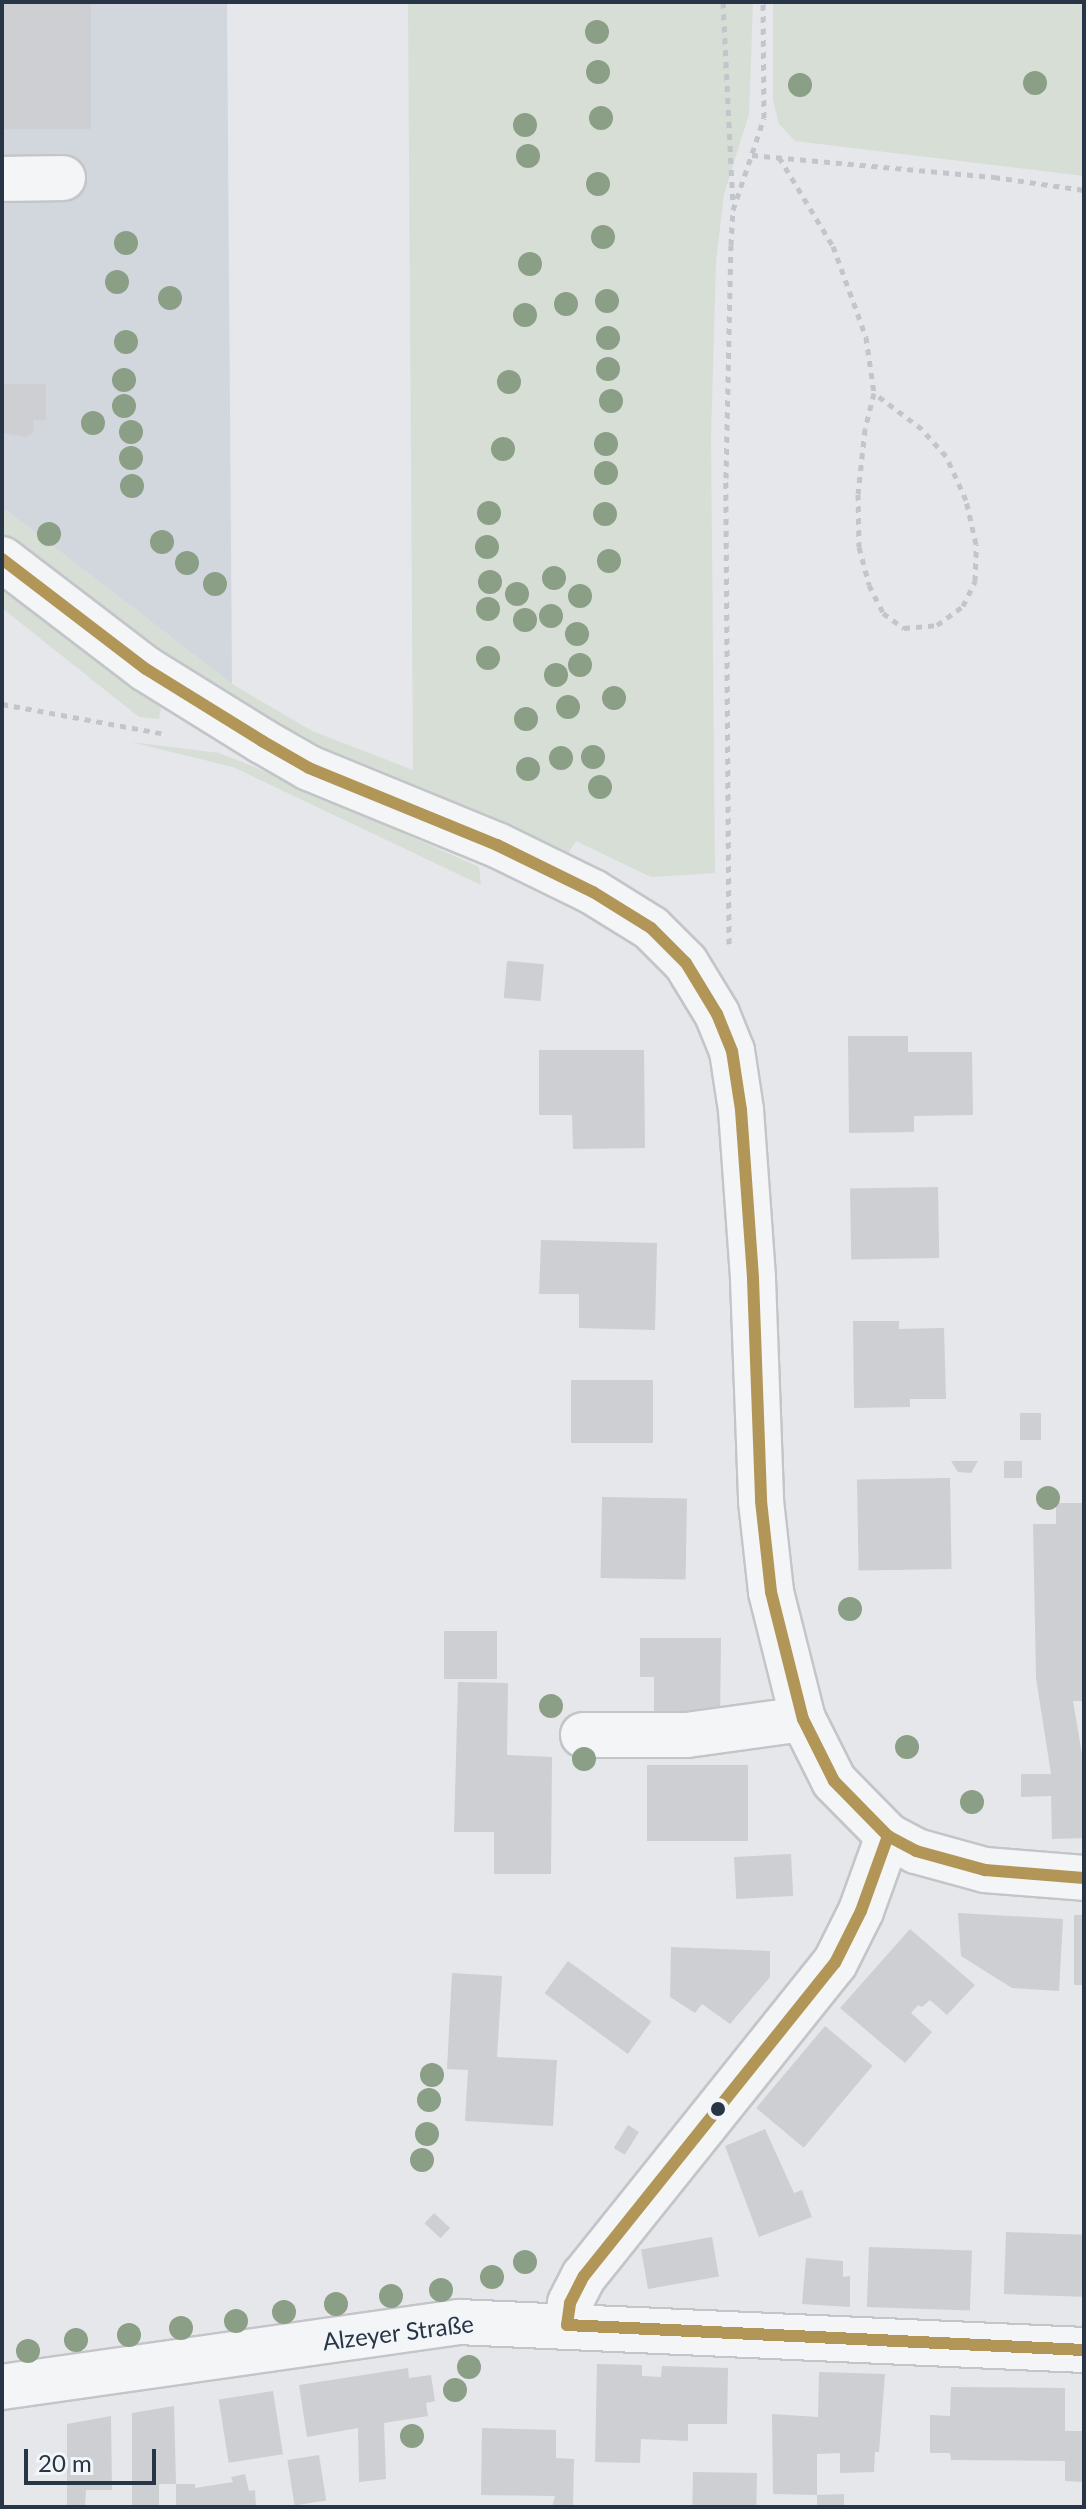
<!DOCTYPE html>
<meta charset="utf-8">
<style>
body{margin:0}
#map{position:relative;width:1086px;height:2509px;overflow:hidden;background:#e5e7ea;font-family:Lato,sans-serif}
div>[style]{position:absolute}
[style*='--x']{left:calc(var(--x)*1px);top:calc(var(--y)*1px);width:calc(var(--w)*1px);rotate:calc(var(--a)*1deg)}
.built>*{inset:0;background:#d2d7de}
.green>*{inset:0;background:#d6ded5}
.building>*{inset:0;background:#cdcfd3;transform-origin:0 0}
.path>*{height:5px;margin-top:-2.5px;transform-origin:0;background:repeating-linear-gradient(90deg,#c2c5cb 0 6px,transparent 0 12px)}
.roads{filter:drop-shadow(2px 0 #c3c5c8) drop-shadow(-2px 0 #c3c5c8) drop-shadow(0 2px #c3c5c8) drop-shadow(0 -2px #c3c5c8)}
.minor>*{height:44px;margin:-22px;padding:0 22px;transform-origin:22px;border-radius:22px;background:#f4f5f7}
.bus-1>*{height:12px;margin:-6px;padding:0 6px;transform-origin:6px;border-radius:6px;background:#b29658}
.trees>*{width:24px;height:24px;margin:-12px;border-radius:50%;background:#8a9f86}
.dots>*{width:22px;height:22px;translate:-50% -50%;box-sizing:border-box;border:4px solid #f3f6f9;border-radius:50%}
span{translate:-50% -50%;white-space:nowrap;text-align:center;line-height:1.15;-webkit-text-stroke:7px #f3f6f9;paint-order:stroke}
.street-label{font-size:24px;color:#283547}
.frame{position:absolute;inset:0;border:4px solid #283547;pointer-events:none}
.scale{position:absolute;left:24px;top:2449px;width:132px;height:36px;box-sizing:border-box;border:4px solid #283547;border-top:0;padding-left:10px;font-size:24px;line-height:28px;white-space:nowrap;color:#283547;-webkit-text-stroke:6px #f3f6f9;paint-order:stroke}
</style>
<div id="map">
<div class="built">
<div style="clip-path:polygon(2px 2px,227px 2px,232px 684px,2px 507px)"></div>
</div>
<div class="green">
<div style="clip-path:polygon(408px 2px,753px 2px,749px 114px,724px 194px,716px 261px,711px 437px,715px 873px,651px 877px,576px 841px,568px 854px,320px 748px,209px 684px,2px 533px,2px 507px,232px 684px,312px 731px,413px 770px)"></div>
<div style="clip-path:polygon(773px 2px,1084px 2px,1084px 176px,795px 141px,779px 124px,773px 100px)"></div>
<div style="clip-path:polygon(2px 586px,148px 696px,161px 708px,159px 719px,139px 717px,2px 608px)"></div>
<div style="clip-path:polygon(131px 742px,219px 753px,257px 768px,479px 867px,481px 885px,233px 767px)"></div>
</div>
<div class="building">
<div style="left:2px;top:2px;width:89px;height:127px"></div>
<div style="clip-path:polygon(2px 384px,46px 384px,46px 420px,33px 420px,34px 432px,26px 437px,2px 433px)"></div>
<div style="left:507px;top:961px;width:37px;height:37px;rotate:5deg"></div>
<div style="clip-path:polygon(848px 1036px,908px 1036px,908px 1052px,972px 1052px,973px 1115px,914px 1116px,914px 1132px,849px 1133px)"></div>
<div style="clip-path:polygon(539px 1050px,644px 1050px,645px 1148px,573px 1149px,572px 1115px,539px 1115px)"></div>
<div style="left:938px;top:1187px;width:71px;height:88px;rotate:89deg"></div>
<div style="clip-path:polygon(541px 1240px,657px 1243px,655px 1330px,579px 1328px,579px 1294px,539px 1294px)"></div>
<div style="clip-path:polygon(853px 1321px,899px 1321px,899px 1329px,944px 1328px,946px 1399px,910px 1399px,910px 1407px,854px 1408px)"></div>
<div style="left:571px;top:1380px;width:82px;height:63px"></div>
<div style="left:1020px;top:1413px;width:21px;height:27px"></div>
<div style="clip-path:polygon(951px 1461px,978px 1461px,971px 1473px,958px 1472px)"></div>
<div style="left:1004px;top:1461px;width:18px;height:17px"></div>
<div style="left:950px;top:1478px;width:91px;height:93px;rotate:89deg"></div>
<div style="left:602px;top:1497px;width:85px;height:81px;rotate:1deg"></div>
<div style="clip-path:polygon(1056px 1503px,1084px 1503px,1084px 1701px,1073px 1701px,1084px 1766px,1084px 1838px,1052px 1839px,1051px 1796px,1021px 1797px,1021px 1774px,1051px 1774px,1036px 1678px,1033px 1524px,1056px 1524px)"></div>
<div style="left:444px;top:1631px;width:53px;height:48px"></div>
<div style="clip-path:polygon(640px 1638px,721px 1638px,720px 1724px,654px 1724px,654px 1677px,640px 1677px)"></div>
<div style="clip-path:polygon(458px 1682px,508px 1683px,507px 1755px,552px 1757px,551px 1874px,494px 1874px,494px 1832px,454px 1832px)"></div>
<div style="left:647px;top:1765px;width:101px;height:76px"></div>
<div style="left:791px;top:1854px;width:42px;height:57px;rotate:87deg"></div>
<div style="clip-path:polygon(958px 1913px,1063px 1919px,1059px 1991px,1012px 1988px,961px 1956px)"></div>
<div style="left:1074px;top:1915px;width:10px;height:70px"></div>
<div style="clip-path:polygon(910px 1929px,975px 1985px,947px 2015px,930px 2000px,922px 2007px,918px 2005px,911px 2013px,932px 2032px,905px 2063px,840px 2008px)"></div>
<div style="clip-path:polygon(671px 1947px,770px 1951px,770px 1977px,730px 2024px,702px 2004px,695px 2013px,670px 1997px)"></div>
<div style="left:568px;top:1961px;width:103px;height:40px;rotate:36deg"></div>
<div style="clip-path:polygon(452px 1973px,502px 1976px,497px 2057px,557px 2060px,553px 2126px,465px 2121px,468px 2070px,447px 2069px)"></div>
<div style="left:825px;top:2026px;width:62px;height:107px;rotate:40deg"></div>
<div style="left:628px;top:2125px;width:13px;height:27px;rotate:32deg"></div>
<div style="clip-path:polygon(765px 2129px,794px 2193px,802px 2190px,812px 2217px,759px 2237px,725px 2146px)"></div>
<div style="left:434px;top:2213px;width:22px;height:14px;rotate:43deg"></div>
<div style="left:1006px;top:2232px;width:78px;height:62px;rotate:2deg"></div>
<div style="left:712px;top:2237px;width:40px;height:72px;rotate:80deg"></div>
<div style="left:869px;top:2247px;width:103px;height:60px;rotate:2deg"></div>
<div style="clip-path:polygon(806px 2258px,843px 2261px,843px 2277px,850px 2276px,850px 2307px,802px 2304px)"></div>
<div style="clip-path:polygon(597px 2364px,642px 2365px,642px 2376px,661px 2377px,662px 2366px,728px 2368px,727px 2424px,688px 2424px,688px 2441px,641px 2439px,640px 2463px,595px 2462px)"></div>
<div style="clip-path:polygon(408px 2368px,409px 2378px,431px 2375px,435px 2401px,426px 2403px,428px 2416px,384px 2423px,386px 2479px,359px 2482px,358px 2428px,307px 2437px,299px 2385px)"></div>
<div style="clip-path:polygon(819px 2372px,885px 2374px,879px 2452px,875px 2452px,874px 2472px,840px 2473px,840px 2453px,817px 2454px,817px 2495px,844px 2494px,844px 2507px,817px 2507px,817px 2495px,773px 2494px,772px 2414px,818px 2417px)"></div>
<div style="clip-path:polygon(951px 2387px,1065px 2388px,1065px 2431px,1084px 2431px,1084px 2482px,1065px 2481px,1065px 2461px,951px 2460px,950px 2453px,930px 2453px,930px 2415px,950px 2416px)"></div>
<div style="left:273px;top:2391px;width:64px;height:55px;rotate:81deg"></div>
<div style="clip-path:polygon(174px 2406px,176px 2484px,159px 2484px,159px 2507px,132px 2507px,132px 2413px)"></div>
<div style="clip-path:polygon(111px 2416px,112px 2490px,86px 2490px,85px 2507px,67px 2507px,67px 2424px)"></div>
<div style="clip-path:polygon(482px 2428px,556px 2430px,556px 2458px,574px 2459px,573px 2507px,552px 2507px,555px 2496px,481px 2495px)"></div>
<div style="left:319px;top:2455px;width:46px;height:32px;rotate:81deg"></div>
<div style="left:693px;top:2472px;width:64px;height:35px;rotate:1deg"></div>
<div style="clip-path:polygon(245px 2474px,249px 2491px,255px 2490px,256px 2507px,176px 2507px,176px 2484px,195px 2484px,195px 2488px,233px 2482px,231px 2477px)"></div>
</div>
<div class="path">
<div style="--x:723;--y:2;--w:203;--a:87.2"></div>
<div style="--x:752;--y:155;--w:243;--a:5.2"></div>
<div style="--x:994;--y:177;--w:91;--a:8.2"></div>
<div style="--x:779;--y:157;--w:104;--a:58.8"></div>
<div style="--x:833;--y:246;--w:97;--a:70.1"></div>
<div style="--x:866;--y:337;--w:57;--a:81.9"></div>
<div style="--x:874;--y:393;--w:37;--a:104"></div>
<div style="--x:865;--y:429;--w:65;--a:96.1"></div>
<div style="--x:858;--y:494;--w:53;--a:88.9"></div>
<div style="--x:859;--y:547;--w:39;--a:75"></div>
<div style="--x:869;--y:585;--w:31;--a:63"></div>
<div style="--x:883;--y:613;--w:26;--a:36"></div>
<div style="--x:904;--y:628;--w:33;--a:-5"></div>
<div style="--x:937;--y:625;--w:32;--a:-36"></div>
<div style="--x:963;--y:606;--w:28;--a:-64"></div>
<div style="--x:975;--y:581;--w:37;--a:-88"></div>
<div style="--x:976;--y:544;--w:45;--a:-102.8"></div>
<div style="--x:966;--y:500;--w:48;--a:-114.4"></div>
<div style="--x:946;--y:456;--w:36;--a:-132"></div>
<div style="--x:922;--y:429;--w:60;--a:-143.1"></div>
<div style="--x:2;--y:704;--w:167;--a:10.4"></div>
<div style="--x:729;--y:944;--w:466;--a:-90.4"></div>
<div style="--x:726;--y:478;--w:233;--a:-88.8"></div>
<div style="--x:731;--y:245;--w:35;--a:-87"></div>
<div style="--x:733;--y:210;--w:97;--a:-71.4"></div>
<div style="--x:764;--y:118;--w:116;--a:-90.5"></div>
</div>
<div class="roads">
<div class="minor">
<div style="--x:2;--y:179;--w:61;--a:-0.9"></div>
<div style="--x:2;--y:559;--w:181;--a:37.4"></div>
<div style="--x:146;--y:669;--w:137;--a:31.8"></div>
<div style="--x:262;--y:741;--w:54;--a:29.9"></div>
<div style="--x:309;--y:768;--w:203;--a:22.3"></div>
<div style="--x:497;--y:845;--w:107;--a:26.1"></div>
<div style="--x:593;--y:892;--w:68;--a:31.8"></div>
<div style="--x:651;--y:928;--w:49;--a:45"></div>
<div style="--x:686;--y:963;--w:60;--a:58.7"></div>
<div style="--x:717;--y:1014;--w:40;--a:68"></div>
<div style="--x:732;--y:1051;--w:60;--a:81.3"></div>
<div style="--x:741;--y:1110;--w:169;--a:85.9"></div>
<div style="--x:753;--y:1279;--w:222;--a:87.9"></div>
<div style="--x:761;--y:1501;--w:92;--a:83.7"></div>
<div style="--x:771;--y:1592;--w:131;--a:75.9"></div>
<div style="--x:803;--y:1719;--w:69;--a:63.4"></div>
<div style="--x:834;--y:1781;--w:77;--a:45.5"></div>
<div style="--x:888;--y:1836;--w:32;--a:28"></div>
<div style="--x:916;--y:1851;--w:72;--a:15.4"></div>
<div style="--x:985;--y:1870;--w:99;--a:4.6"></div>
<div style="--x:583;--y:1735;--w:104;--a:0"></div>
<div style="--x:687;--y:1735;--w:117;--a:-7.9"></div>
<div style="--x:567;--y:2325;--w:22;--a:-82"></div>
<div style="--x:570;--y:2303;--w:30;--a:-63"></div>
<div style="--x:584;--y:2276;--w:401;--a:-51.3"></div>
<div style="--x:835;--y:1963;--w:58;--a:-63.4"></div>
<div style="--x:861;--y:1911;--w:80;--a:-70.2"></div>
<div style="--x:2;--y:2387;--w:461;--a:-8.1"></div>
<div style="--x:458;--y:2322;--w:627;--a:2.56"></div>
</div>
</div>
<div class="bus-1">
<div style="--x:2;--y:559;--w:181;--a:37.4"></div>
<div style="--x:146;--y:669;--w:137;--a:31.8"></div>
<div style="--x:262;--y:741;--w:54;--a:29.9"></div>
<div style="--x:309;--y:768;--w:203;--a:22.3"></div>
<div style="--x:497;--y:845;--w:107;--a:26.1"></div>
<div style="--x:593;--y:892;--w:68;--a:31.8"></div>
<div style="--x:651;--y:928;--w:49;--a:45"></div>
<div style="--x:686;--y:963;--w:60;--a:58.7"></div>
<div style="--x:717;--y:1014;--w:40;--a:68"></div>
<div style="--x:732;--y:1051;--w:60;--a:81.3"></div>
<div style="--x:741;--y:1110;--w:169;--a:85.9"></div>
<div style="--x:753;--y:1279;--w:222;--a:87.9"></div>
<div style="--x:761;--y:1501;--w:92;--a:83.7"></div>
<div style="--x:771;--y:1592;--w:131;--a:75.9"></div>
<div style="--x:803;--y:1719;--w:69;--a:63.4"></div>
<div style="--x:834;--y:1781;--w:77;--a:45.5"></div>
<div style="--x:888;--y:1836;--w:32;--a:28"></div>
<div style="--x:916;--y:1851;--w:72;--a:15.4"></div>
<div style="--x:985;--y:1870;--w:99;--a:4.6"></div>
<div style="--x:567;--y:2325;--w:22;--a:-82"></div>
<div style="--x:570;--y:2303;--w:30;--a:-63"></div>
<div style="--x:584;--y:2276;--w:401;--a:-51.3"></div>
<div style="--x:835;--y:1963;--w:58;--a:-63.4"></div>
<div style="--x:861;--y:1911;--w:80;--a:-70.2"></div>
<div style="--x:567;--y:2325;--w:518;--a:2.77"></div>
</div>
<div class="trees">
<div style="left:597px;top:32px"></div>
<div style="left:598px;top:72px"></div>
<div style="left:1035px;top:83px"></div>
<div style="left:800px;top:85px"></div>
<div style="left:601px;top:118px"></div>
<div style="left:525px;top:125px"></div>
<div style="left:528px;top:156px"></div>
<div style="left:598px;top:184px"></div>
<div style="left:603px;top:237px"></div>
<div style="left:126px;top:243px"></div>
<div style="left:530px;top:264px"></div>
<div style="left:117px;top:282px"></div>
<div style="left:170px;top:298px"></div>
<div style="left:607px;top:301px"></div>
<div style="left:566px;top:304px"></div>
<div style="left:525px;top:315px"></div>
<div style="left:608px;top:338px"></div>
<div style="left:126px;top:342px"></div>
<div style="left:608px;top:369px"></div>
<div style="left:124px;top:380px"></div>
<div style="left:509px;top:382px"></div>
<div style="left:611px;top:401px"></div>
<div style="left:124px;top:406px"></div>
<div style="left:93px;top:423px"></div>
<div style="left:131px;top:432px"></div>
<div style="left:606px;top:444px"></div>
<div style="left:503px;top:449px"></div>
<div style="left:131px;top:458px"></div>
<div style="left:606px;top:473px"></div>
<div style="left:132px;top:486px"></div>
<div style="left:489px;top:513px"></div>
<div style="left:605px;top:514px"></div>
<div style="left:49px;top:534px"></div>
<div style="left:162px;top:542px"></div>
<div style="left:487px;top:547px"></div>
<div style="left:609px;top:561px"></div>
<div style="left:187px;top:563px"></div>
<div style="left:554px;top:578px"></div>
<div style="left:490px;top:582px"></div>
<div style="left:215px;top:584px"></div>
<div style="left:517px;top:594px"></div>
<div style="left:580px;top:596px"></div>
<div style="left:488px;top:609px"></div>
<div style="left:551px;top:616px"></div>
<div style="left:525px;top:620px"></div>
<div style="left:577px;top:634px"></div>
<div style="left:488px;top:658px"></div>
<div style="left:580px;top:665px"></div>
<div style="left:556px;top:675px"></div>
<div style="left:614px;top:698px"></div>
<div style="left:568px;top:707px"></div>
<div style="left:526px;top:719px"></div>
<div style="left:593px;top:757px"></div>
<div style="left:561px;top:758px"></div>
<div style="left:528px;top:769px"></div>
<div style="left:600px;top:787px"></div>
<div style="left:1048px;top:1498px"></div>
<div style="left:850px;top:1609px"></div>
<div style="left:551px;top:1706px"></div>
<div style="left:907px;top:1747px"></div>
<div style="left:584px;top:1759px"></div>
<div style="left:972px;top:1802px"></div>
<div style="left:432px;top:2075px"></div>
<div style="left:429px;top:2100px"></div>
<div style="left:427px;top:2134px"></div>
<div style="left:422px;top:2160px"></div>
<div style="left:525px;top:2262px"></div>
<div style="left:492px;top:2277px"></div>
<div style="left:441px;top:2290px"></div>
<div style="left:391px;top:2296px"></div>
<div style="left:336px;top:2304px"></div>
<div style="left:284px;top:2312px"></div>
<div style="left:236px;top:2321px"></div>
<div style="left:181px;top:2328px"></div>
<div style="left:129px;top:2335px"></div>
<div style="left:76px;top:2340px"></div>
<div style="left:28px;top:2351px"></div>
<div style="left:469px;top:2367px"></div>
<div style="left:455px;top:2390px"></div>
<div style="left:412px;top:2436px"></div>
</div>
<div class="dots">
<div style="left:718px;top:2109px;background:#283547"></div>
</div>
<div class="street-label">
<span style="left:398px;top:2332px;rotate:-7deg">Alzeyer Straße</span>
</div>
<div class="frame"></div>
<div class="scale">20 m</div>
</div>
